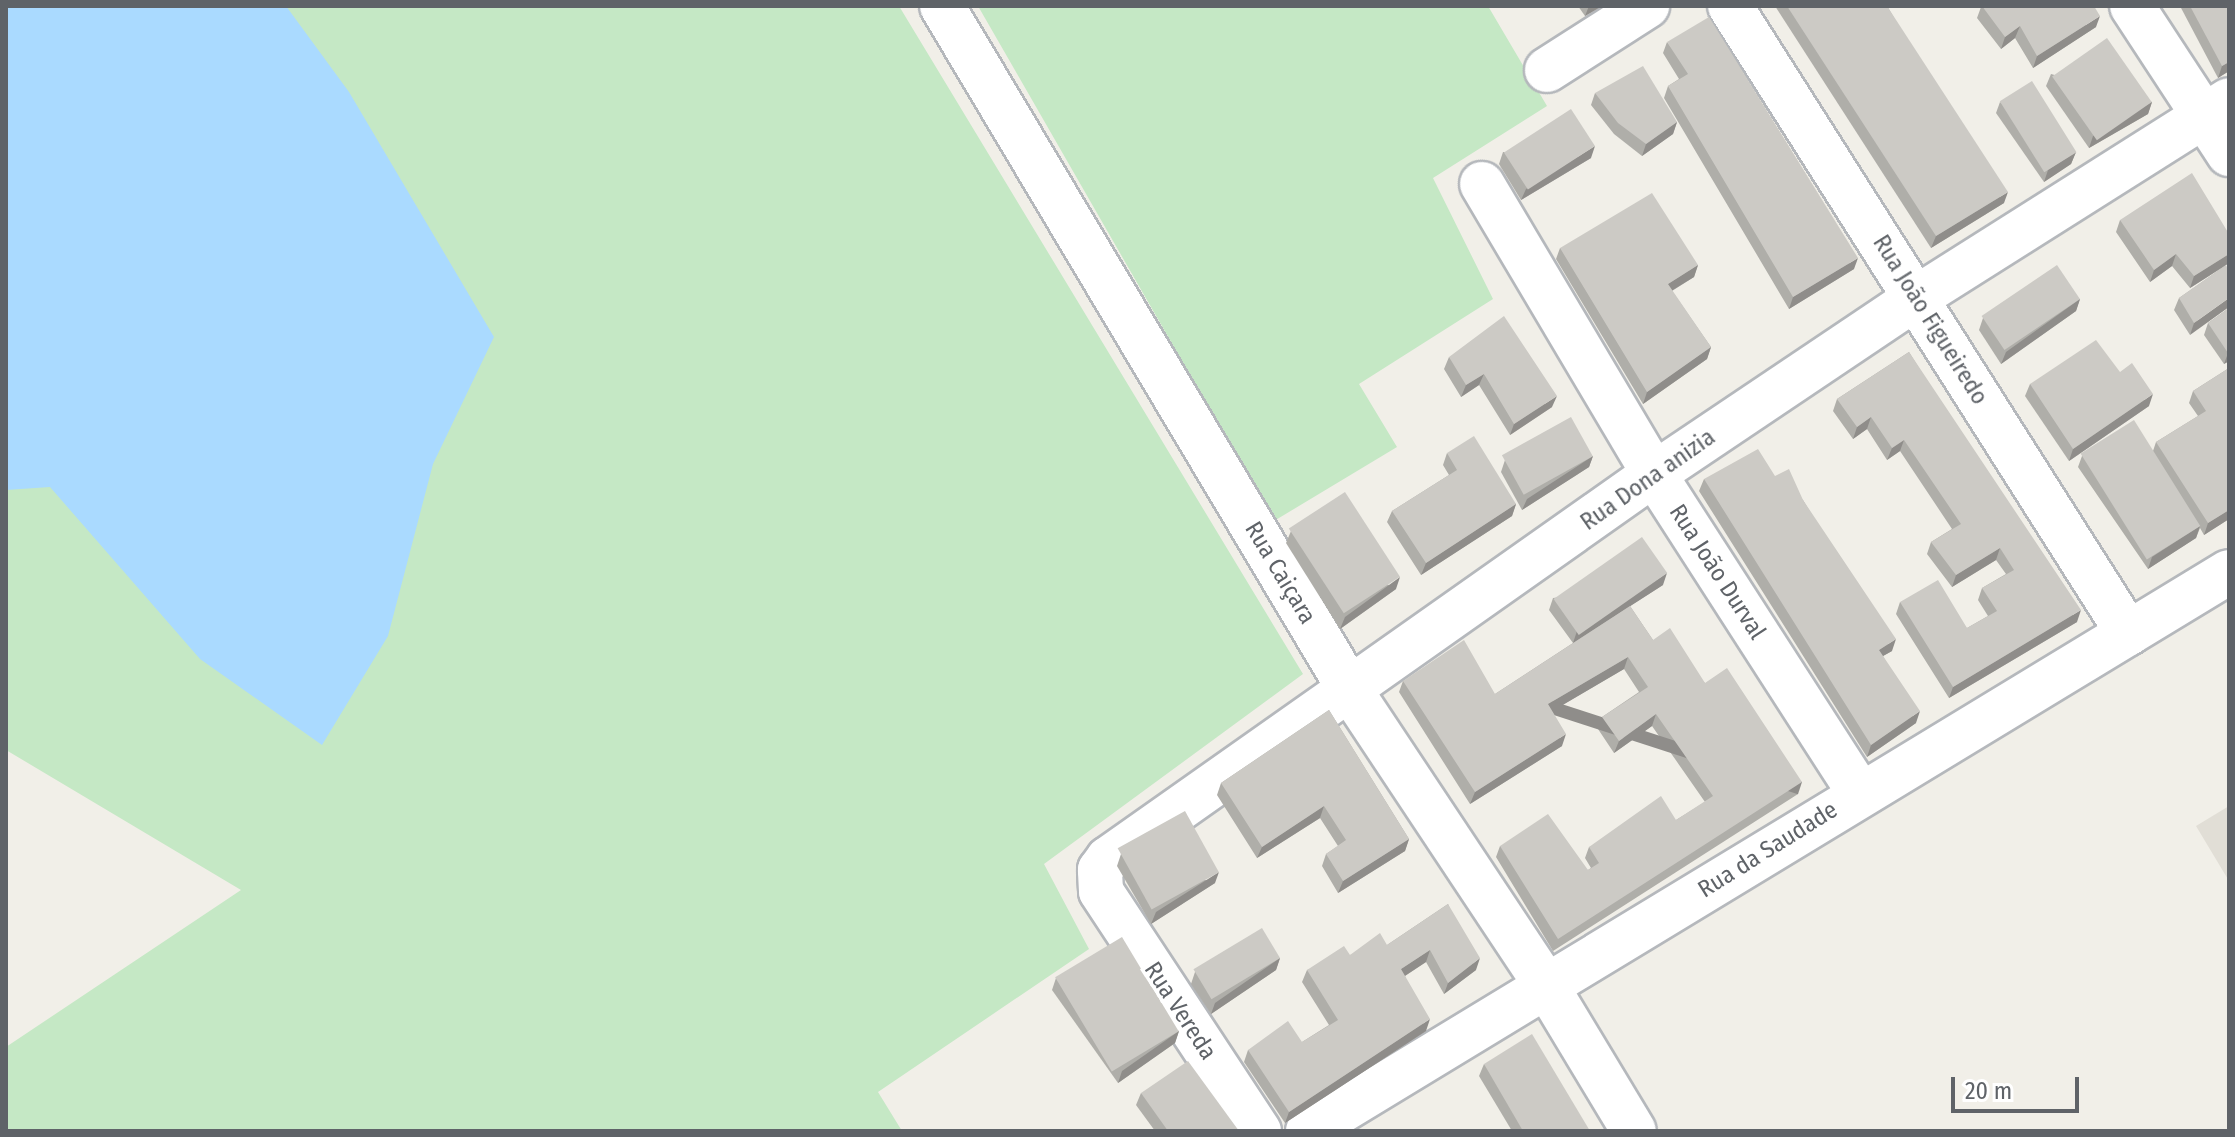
<!DOCTYPE html>
<meta charset="utf-8">
<style>
body{margin:0}
#map{position:relative;width:2235px;height:1137px;overflow:hidden;background:#f1efe8;font-family:"Fira Sans Condensed",sans-serif}
div>[style]{position:absolute}
[style*='--x']{left:calc(var(--x)*1px);top:calc(var(--y)*1px);width:calc(var(--w)*1px);rotate:calc(var(--a)*1deg)}
.education>*{inset:0;background:#e1ded6}
.green>*{inset:0;background:#c5e8c5}
.water>*{inset:0;background:#aadaff}
.roads{filter:drop-shadow(2px 0 #b5b8bc) drop-shadow(-2px 0 #b5b8bc) drop-shadow(0 2px #b5b8bc) drop-shadow(0 -2px #b5b8bc)}
.minor>*{height:44px;margin:-22px;padding:0 22px;transform-origin:22px;border-radius:22px;background:#fff}
.wall>*{inset:0;background:#afaea9}
.shaded-wall>*{inset:0;background:#8f8d8a;transform-origin:0 0}
.building>*{inset:0;background:#cccac5;transform-origin:0 0}
span{translate:-50% -50%;white-space:nowrap;text-align:center;line-height:1.15;-webkit-text-stroke:7px #fff;paint-order:stroke}
.street-label{font-size:24px;color:#5f6368}
.frame{position:absolute;inset:0;border:8px solid #5f6368;pointer-events:none}
.scale{position:absolute;left:1951px;top:1077px;width:128px;height:36px;box-sizing:border-box;border:4px solid #5f6368;border-top:0;padding-left:10px;font-size:24px;line-height:28px;white-space:nowrap;color:#5f6368;-webkit-text-stroke:6px #fff;paint-order:stroke}
</style>
<div id="map">
<div class="education">
<div style="clip-path:polygon(2229px 806px,2229px 881px,2196px 826px)"></div>
</div>
<div class="green">
<div style="clip-path:polygon(6px 6px,899px 6px,1303px 674px,1044px 864px,1089px 949px,878px 1092px,902px 1131px,6px 1131px,6px 1047px,241px 890px,6px 750px)"></div>
<div style="clip-path:polygon(978px 6px,1488px 6px,1547px 106px,1433px 178px,1493px 299px,1359px 384px,1397px 447px,1274px 521px)"></div>
</div>
<div class="water">
<div style="clip-path:polygon(6px 6px,286px 6px,349px 92px,494px 337px,433px 464px,388px 636px,322px 745px,200px 659px,50px 487px,6px 490px)"></div>
</div>
<div class="roads">
<div class="minor">
<div style="--x:942;--y:6;--w:796;--a:59.18"></div>
<div style="--x:1350;--y:690;--w:356;--a:56.4"></div>
<div style="--x:1547;--y:987;--w:168;--a:58.9"></div>
<div style="--x:1730;--y:6;--w:743;--a:57.59"></div>
<div style="--x:2132;--y:6;--w:177;--a:56.8"></div>
<div style="--x:1547;--y:70;--w:119;--a:-32.6"></div>
<div style="--x:1482;--y:184;--w:337;--a:59.3"></div>
<div style="--x:1654;--y:474;--w:378;--a:57.2"></div>
<div style="--x:1259;--y:1131;--w:287;--a:-123.4"></div>
<div style="--x:1101;--y:891;--w:21;--a:-93"></div>
<div style="--x:1100;--y:870;--w:14;--a:-54"></div>
<div style="--x:1108;--y:859;--w:668;--a:-35.19"></div>
<div style="--x:1654;--y:474;--w:316;--a:-33.9"></div>
<div style="--x:1916;--y:298;--w:370;--a:-32.3"></div>
<div style="--x:1308;--y:1131;--w:1077;--a:-31.26"></div>
</div>
</div>
<div class="wall">
<div style="clip-path:polygon(1578px 6px,1602px 6px,1585px 16px)"></div>
<div style="clip-path:polygon(1775px 6px,1887px 6px,2004px 203px,1931px 248px)"></div>
<div style="clip-path:polygon(2180px 6px,2229px 6px,2229px 71px,2218px 78px)"></div>
<div style="clip-path:polygon(1981px 7px,2096px 27px,2033px 68px,2015px 38px,2001px 49px,1977px 18px)"></div>
<div style="clip-path:polygon(1667px 42px,1854px 269px,1789px 309px,1664px 98px,1668px 86px,1679px 79px,1663px 53px)"></div>
<div style="clip-path:polygon(2051px 74px,2152px 102px,2148px 114px,2089px 148px,2046px 86px)"></div>
<div style="clip-path:polygon(1595px 93px,1677px 122px,1673px 134px,1642px 156px,1614px 134px,1591px 105px)"></div>
<div style="clip-path:polygon(2000px 102px,2076px 152px,2071px 164px,2044px 182px,1996px 113px)"></div>
<div style="clip-path:polygon(1503px 152px,1591px 158px,1521px 200px,1499px 164px)"></div>
<div style="clip-path:polygon(2120px 220px,2229px 234px,2229px 263px,2226px 265px,2190px 335px,2174px 310px,2179px 298px,2225px 266px,2190px 288px,2172px 266px,2150px 282px,2116px 232px)"></div>
<div style="clip-path:polygon(1560px 248px,1698px 265px,1694px 277px,1672px 291px,1711px 347px,1707px 359px,1643px 404px,1556px 259px)"></div>
<div style="clip-path:polygon(2080px 299px,2076px 311px,2001px 364px,1979px 330px,1983px 318px)"></div>
<div style="clip-path:polygon(2229px 308px,2229px 361px,2224px 364px,2204px 335px,2208px 323px)"></div>
<div style="clip-path:polygon(1909px 352px,2077px 622px,1949px 698px,1896px 614px,1900px 602px,1967px 628px,1988px 616px,1978px 600px,1982px 588px,2006px 574px,1996px 560px,1952px 587px,1927px 554px,1931px 542px,1952px 529px,1900px 451px,1887px 460px,1867px 429px,1853px 439px,1833px 411px,1837px 399px)"></div>
<div style="clip-path:polygon(1449px 357px,1552px 407px,1510px 435px,1479px 385px,1461px 397px,1444px 369px)"></div>
<div style="clip-path:polygon(2229px 368px,2229px 519px,2204px 535px,2200px 528px,2196px 538px,2148px 569px,2078px 467px,2082px 456px,2153px 451px,2156px 442px,2198px 416px,2189px 403px,2193px 391px)"></div>
<div style="clip-path:polygon(2120px 372px,2149px 406px,2069px 461px,2025px 396px,2030px 384px)"></div>
<div style="clip-path:polygon(1447px 453px,1516px 504px,1512px 516px,1421px 575px,1387px 522px,1392px 511px,1449px 475px,1443px 465px)"></div>
<div style="clip-path:polygon(1593px 456px,1589px 467px,1522px 510px,1501px 472px,1505px 460px)"></div>
<div style="clip-path:polygon(1775px 476px,1803px 500px,1892px 651px,1883px 656px,1916px 723px,1867px 757px,1699px 491px,1704px 479px)"></div>
<div style="clip-path:polygon(1291px 531px,1396px 589px,1340px 629px,1286px 543px)"></div>
<div style="clip-path:polygon(1663px 585px,1630px 606px,1653px 640px,1705px 683px,1798px 794px,1553px 951px,1496px 857px,1500px 846px,1588px 870px,1591px 868px,1585px 858px,1589px 847px,1676px 820px,1705px 802px,1652px 726px,1614px 753px,1598px 729px,1602px 717px,1639px 692px,1624px 669px,1552px 711px,1562px 746px,1470px 804px,1399px 692px,1403px 681px,1495px 694px,1573px 643px,1549px 610px,1553px 598px)"></div>
<div style="clip-path:polygon(1329px 710px,1409px 839px,1405px 851px,1338px 893px,1322px 866px,1326px 854px,1338px 846px,1320px 818px,1257px 858px,1217px 795px,1221px 783px)"></div>
<div style="clip-path:polygon(1121px 854px,1215px 883px,1151px 924px,1117px 866px)"></div>
<div style="clip-path:polygon(1448px 904px,1476px 970px,1444px 994px,1426px 962px,1405px 976px,1426px 1031px,1285px 1123px,1244px 1062px,1248px 1050px,1302px 1042px,1329px 1025px,1302px 982px,1307px 970px,1350px 955px,1387px 945px)"></div>
<div style="clip-path:polygon(1280px 958px,1276px 970px,1211px 1014px,1191px 984px,1195px 972px)"></div>
<div style="clip-path:polygon(1056px 978px,1179px 1031px,1175px 1043px,1118px 1083px,1052px 990px)"></div>
<div style="clip-path:polygon(1484px 1064px,1590px 1131px,1512px 1131px,1479px 1076px)"></div>
<div style="clip-path:polygon(1141px 1093px,1239px 1131px,1155px 1131px,1136px 1105px)"></div>
</div>
<div class="shaded-wall">
<div style="clip-path:polygon(1589px 6px,1602px 6px,1585px 16px)"></div>
<div style="clip-path:polygon(2100px 16px,2096px 27px,2033px 68px,2037px 56px)"></div>
<div style="clip-path:polygon(2020px 26px,2015px 38px,2001px 49px,2005px 37px)"></div>
<div style="clip-path:polygon(2229px 62px,2229px 71px,2218px 78px,2222px 66px)"></div>
<div style="clip-path:polygon(2152px 102px,2148px 114px,2089px 148px,2093px 136px)"></div>
<div style="clip-path:polygon(1677px 122px,1673px 134px,1642px 156px,1646px 144px)"></div>
<div style="clip-path:polygon(1595px 146px,1591px 158px,1521px 200px,1526px 189px)"></div>
<div style="clip-path:polygon(2076px 152px,2071px 164px,2044px 182px,2048px 170px)"></div>
<div style="clip-path:polygon(2008px 192px,2004px 203px,1931px 248px,1936px 236px)"></div>
<div style="clip-path:polygon(2176px 254px,2172px 266px,2150px 282px,2154px 270px)"></div>
<div style="clip-path:polygon(2229px 254px,2229px 263px,2190px 288px,2194px 276px)"></div>
<div style="clip-path:polygon(1858px 258px,1854px 269px,1789px 309px,1793px 297px)"></div>
<div style="clip-path:polygon(1698px 265px,1694px 277px,1663px 296px,1668px 284px)"></div>
<div style="clip-path:polygon(2229px 298px,2229px 307px,2190px 335px,2194px 323px)"></div>
<div style="clip-path:polygon(2080px 299px,2076px 311px,2001px 364px,2006px 352px)"></div>
<div style="clip-path:polygon(1711px 347px,1707px 359px,1643px 404px,1647px 392px)"></div>
<div style="clip-path:polygon(2229px 352px,2229px 361px,2224px 364px,2228px 353px)"></div>
<div style="clip-path:polygon(1484px 374px,1479px 385px,1461px 397px,1466px 385px)"></div>
<div style="clip-path:polygon(2153px 394px,2149px 406px,2069px 461px,2073px 449px)"></div>
<div style="clip-path:polygon(1557px 396px,1552px 407px,1510px 435px,1514px 424px)"></div>
<div style="clip-path:polygon(1871px 417px,1867px 429px,1853px 439px,1857px 427px)"></div>
<div style="clip-path:polygon(1904px 440px,1900px 451px,1887px 460px,1892px 448px)"></div>
<div style="clip-path:polygon(1593px 456px,1589px 467px,1522px 510px,1527px 499px)"></div>
<div style="clip-path:polygon(1516px 504px,1512px 516px,1421px 575px,1426px 563px)"></div>
<div style="clip-path:polygon(2229px 510px,2229px 519px,2204px 535px,2208px 523px)"></div>
<div style="clip-path:polygon(2200px 526px,2196px 538px,2148px 569px,2152px 557px)"></div>
<div style="clip-path:polygon(2000px 548px,1996px 560px,1952px 587px,1956px 575px)"></div>
<div style="clip-path:polygon(1667px 573px,1663px 585px,1573px 643px,1577px 631px)"></div>
<div style="clip-path:polygon(1400px 577px,1396px 589px,1340px 629px,1345px 617px)"></div>
<div style="clip-path:polygon(2081px 610px,2077px 622px,1949px 698px,1953px 687px)"></div>
<div style="clip-path:polygon(1896px 639px,1892px 651px,1874px 661px,1879px 650px)"></div>
<div style="clip-path:polygon(1628px 657px,1624px 669px,1544px 716px,1548px 704px)"></div>
<div style="clip-path:polygon(1920px 711px,1916px 723px,1867px 757px,1871px 745px)"></div>
<div style="clip-path:polygon(1656px 714px,1652px 726px,1614px 753px,1619px 741px)"></div>
<div style="clip-path:polygon(1566px 734px,1562px 746px,1470px 804px,1475px 792px)"></div>
<div style="left:1802px;top:782px;width:13px;height:290px;rotate:108deg"></div>
<div style="clip-path:polygon(1324px 806px,1320px 818px,1257px 858px,1262px 847px)"></div>
<div style="clip-path:polygon(1409px 839px,1405px 851px,1338px 893px,1343px 881px)"></div>
<div style="clip-path:polygon(1219px 872px,1215px 883px,1151px 924px,1156px 912px)"></div>
<div style="clip-path:polygon(1430px 950px,1426px 962px,1397px 981px,1401px 969px)"></div>
<div style="clip-path:polygon(1280px 958px,1276px 970px,1211px 1014px,1215px 1003px)"></div>
<div style="clip-path:polygon(1480px 958px,1476px 970px,1444px 994px,1448px 983px)"></div>
<div style="clip-path:polygon(1430px 1019px,1426px 1031px,1285px 1123px,1289px 1112px)"></div>
<div style="clip-path:polygon(1179px 1031px,1175px 1043px,1118px 1083px,1122px 1071px)"></div>
</div>
<div class="building">
<div style="clip-path:polygon(1787px 6px,1887px 6px,2008px 192px,1936px 236px)"></div>
<div style="clip-path:polygon(1982px 6px,2094px 6px,2100px 16px,2037px 56px,2020px 26px,2005px 37px)"></div>
<div style="clip-path:polygon(2190px 6px,2229px 6px,2229px 62px,2222px 66px)"></div>
<div style="clip-path:polygon(1709px 17px,1858px 258px,1793px 297px,1668px 86px,1688px 74px,1667px 42px)"></div>
<div style="left:2107px;top:38px;width:78px;height:67px;rotate:55deg"></div>
<div style="clip-path:polygon(1643px 66px,1677px 122px,1646px 144px,1618px 123px,1595px 93px)"></div>
<div style="left:2032px;top:81px;width:84px;height:38px;rotate:58deg"></div>
<div style="left:1571px;top:109px;width:44px;height:80px;rotate:57deg"></div>
<div style="clip-path:polygon(2192px 173px,2229px 234px,2229px 254px,2194px 276px,2176px 254px,2154px 270px,2120px 220px)"></div>
<div style="clip-path:polygon(1652px 193px,1698px 265px,1668px 284px,1711px 347px,1647px 392px,1560px 248px)"></div>
<div style="left:2057px;top:265px;width:41px;height:91px;rotate:56deg"></div>
<div style="clip-path:polygon(2226px 265px,2229px 271px,2229px 298px,2194px 323px,2179px 298px)"></div>
<div style="clip-path:polygon(2229px 308px,2229px 352px,2228px 353px,2208px 323px)"></div>
<div style="clip-path:polygon(1504px 316px,1557px 396px,1514px 424px,1484px 374px,1466px 385px,1449px 357px)"></div>
<div style="clip-path:polygon(2096px 340px,2120px 372px,2132px 363px,2153px 394px,2073px 449px,2030px 384px)"></div>
<div style="clip-path:polygon(1909px 352px,2081px 610px,1953px 687px,1900px 602px,1938px 580px,1967px 628px,1997px 611px,1982px 588px,2014px 570px,2000px 548px,1956px 575px,1931px 542px,1961px 524px,1904px 440px,1892px 448px,1871px 417px,1857px 427px,1837px 399px)"></div>
<div style="clip-path:polygon(2229px 368px,2229px 510px,2208px 523px,2156px 442px,2206px 411px,2193px 391px)"></div>
<div style="left:1571px;top:417px;width:45px;height:79px;rotate:61deg"></div>
<div style="left:2134px;top:420px;width:125px;height:63px;rotate:58deg"></div>
<div style="clip-path:polygon(1474px 436px,1516px 504px,1426px 563px,1392px 511px,1457px 470px,1447px 453px)"></div>
<div style="clip-path:polygon(1758px 449px,1775px 476px,1789px 469px,1803px 500px,1896px 639px,1879px 650px,1920px 711px,1871px 745px,1704px 479px)"></div>
<div style="left:1345px;top:492px;width:101px;height:67px;rotate:57deg"></div>
<div style="left:1642px;top:537px;width:44px;height:108px;rotate:55deg"></div>
<div style="clip-path:polygon(1630px 606px,1653px 640px,1670px 628px,1705px 683px,1727px 668px,1802px 782px,1558px 939px,1500px 846px,1548px 814px,1588px 870px,1599px 863px,1589px 847px,1661px 796px,1676px 820px,1713px 796px,1656px 714px,1619px 741px,1602px 717px,1648px 687px,1628px 657px,1548px 704px,1566px 734px,1475px 792px,1403px 681px,1464px 640px,1495px 694px)"></div>
<div style="clip-path:polygon(1329px 710px,1409px 839px,1343px 881px,1326px 854px,1346px 840px,1324px 806px,1262px 847px,1221px 783px)"></div>
<div style="left:1185px;top:811px;width:70px;height:77px;rotate:61deg"></div>
<div style="clip-path:polygon(1448px 904px,1480px 958px,1448px 983px,1430px 950px,1401px 969px,1430px 1019px,1289px 1112px,1248px 1050px,1288px 1021px,1302px 1042px,1338px 1020px,1307px 970px,1344px 946px,1350px 955px,1380px 933px,1387px 945px)"></div>
<div style="left:1262px;top:928px;width:35px;height:80px;rotate:59deg"></div>
<div style="left:1122px;top:937px;width:110px;height:78px;rotate:59deg"></div>
<div style="clip-path:polygon(1532px 1034px,1590px 1131px,1523px 1131px,1484px 1064px)"></div>
<div style="clip-path:polygon(1188px 1061px,1239px 1131px,1168px 1131px,1141px 1093px)"></div>
</div>
<div class="street-label">
<span style="left:1930px;top:320px;rotate:58deg">Rua João Figueiredo</span>
<span style="left:1648px;top:480px;rotate:-35deg">Rua Dona anizia</span>
<span style="left:1717px;top:572px;rotate:57deg">Rua João Durval</span>
<span style="left:1280px;top:573px;rotate:59deg">Rua Caiçara</span>
<span style="left:1768px;top:850px;rotate:-32deg">Rua da Saudade</span>
<span style="left:1180px;top:1011px;rotate:57deg">Rua Vereda</span>
</div>
<div class="frame"></div>
<div class="scale">20 m</div>
</div>
